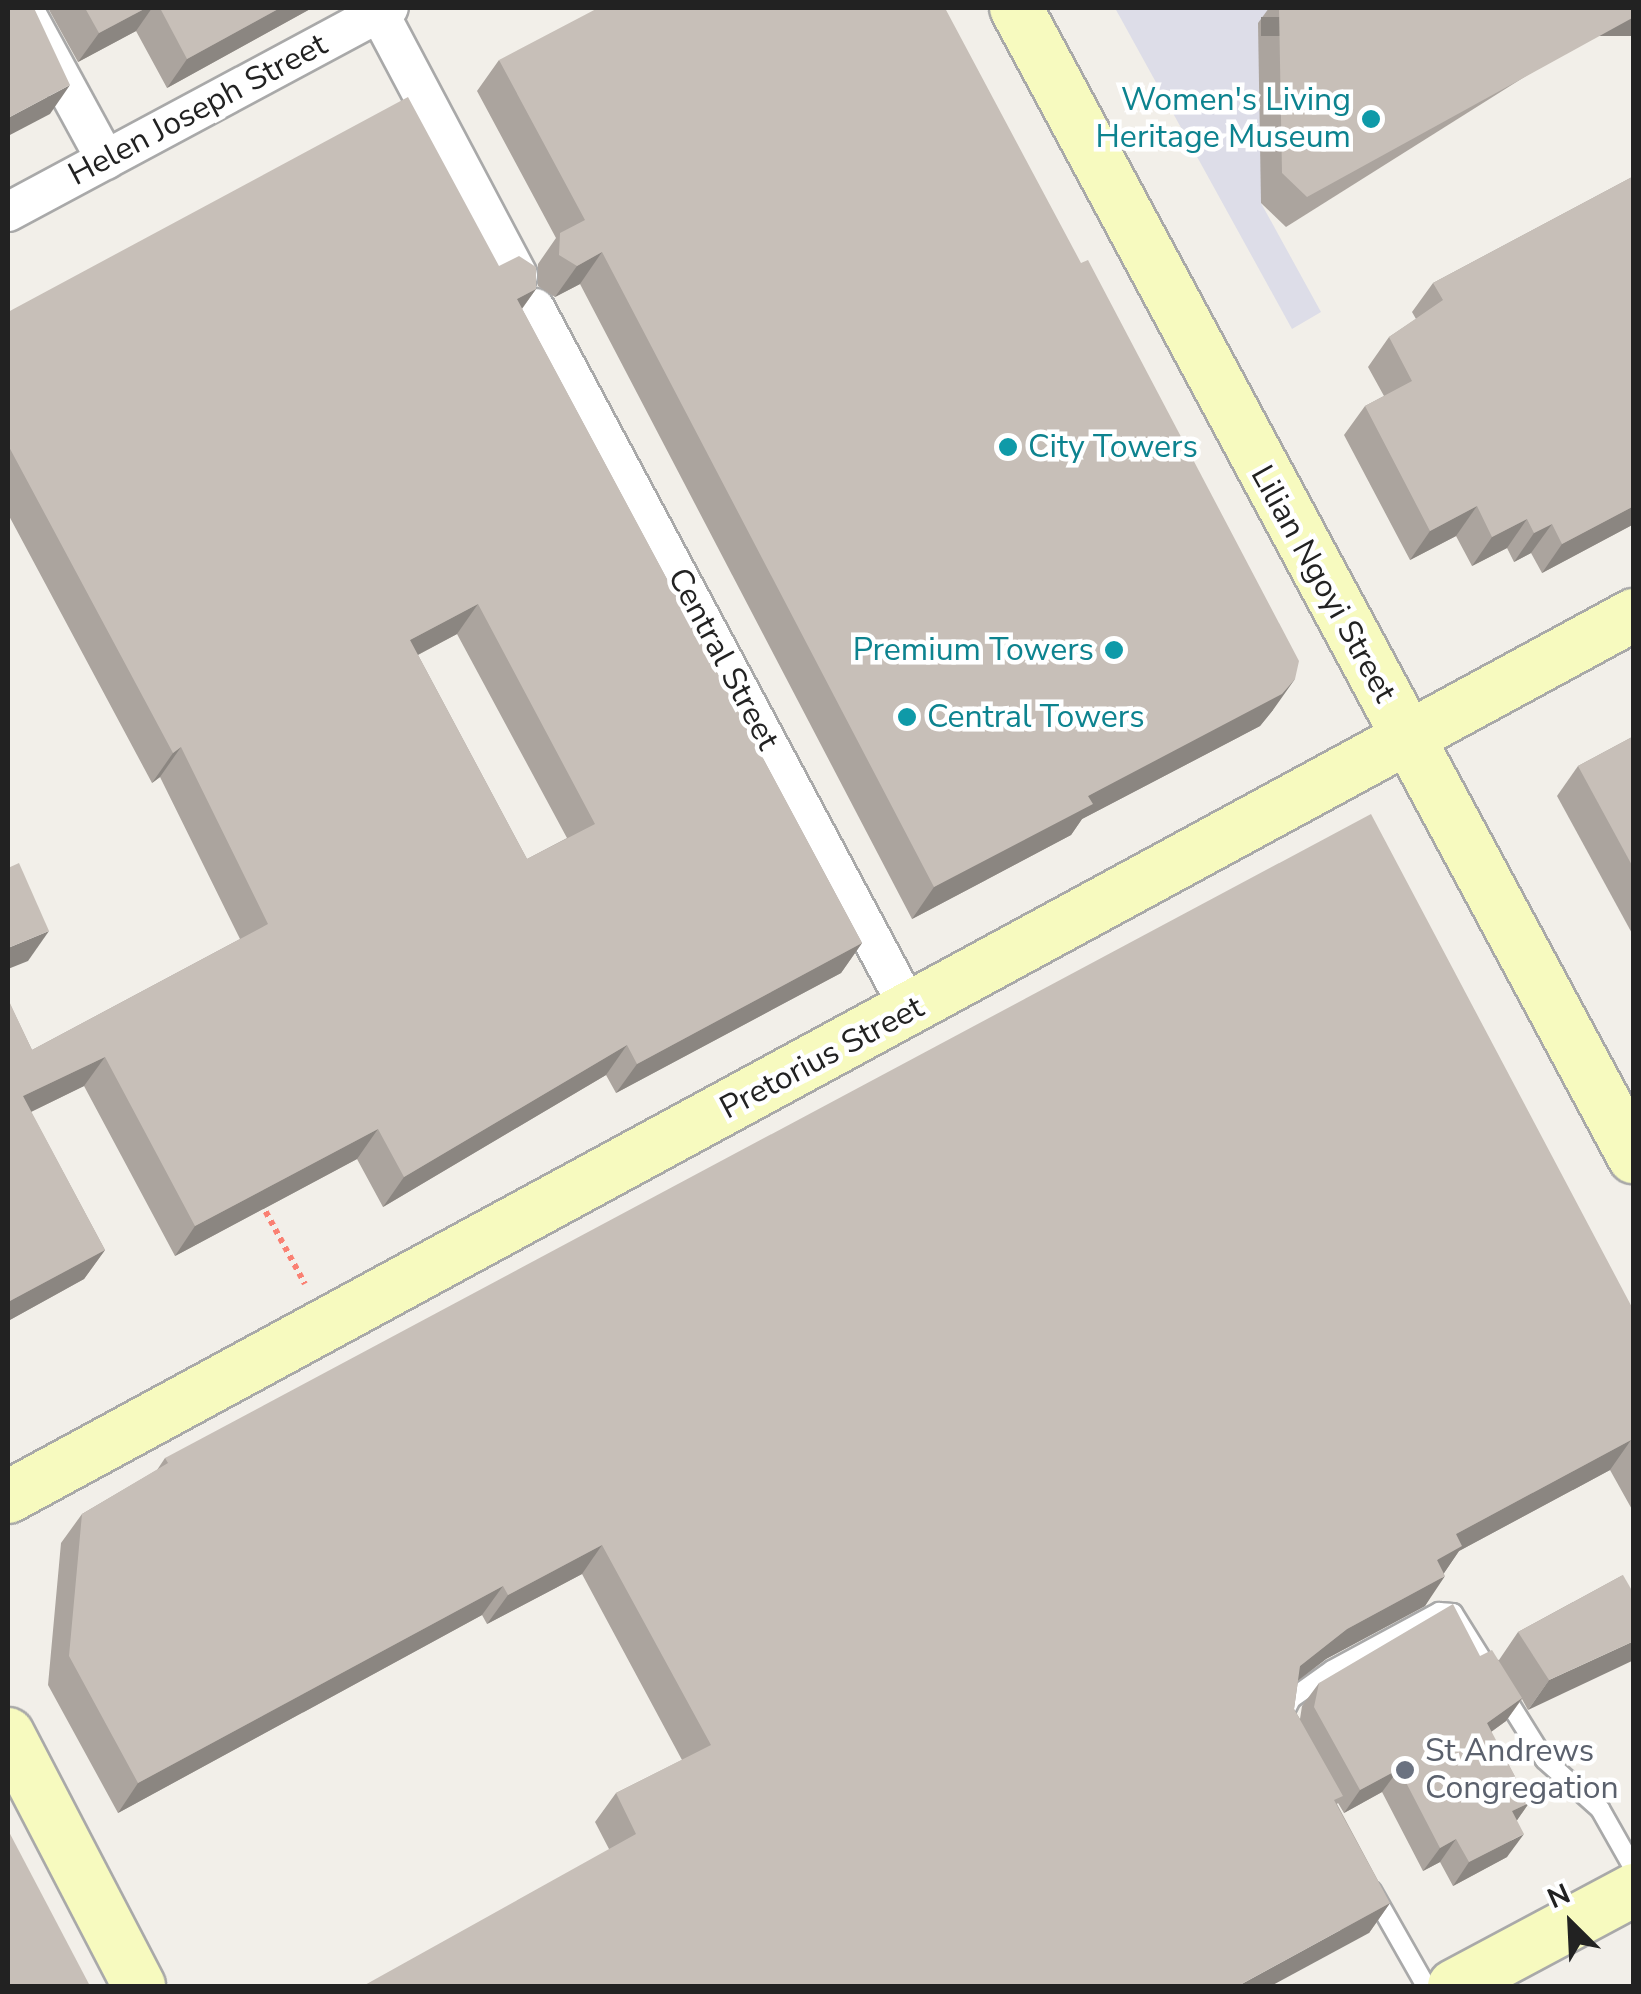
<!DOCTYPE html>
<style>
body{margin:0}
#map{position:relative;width:1641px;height:1994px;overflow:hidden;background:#f2efe9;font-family:"Nunito Sans",sans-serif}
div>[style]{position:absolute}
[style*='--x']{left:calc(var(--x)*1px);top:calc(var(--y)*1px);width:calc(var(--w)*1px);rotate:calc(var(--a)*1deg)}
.plaza>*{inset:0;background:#dddde8}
.path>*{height:6px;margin-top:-3px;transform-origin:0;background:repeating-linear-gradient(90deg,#fa8072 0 5px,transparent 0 10px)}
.roads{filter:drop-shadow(2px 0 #a9a9a9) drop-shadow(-2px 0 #a9a9a9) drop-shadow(0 2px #a9a9a9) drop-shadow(0 -2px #a9a9a9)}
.lane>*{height:18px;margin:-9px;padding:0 9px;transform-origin:9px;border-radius:9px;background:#fff}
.street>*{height:38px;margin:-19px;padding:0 19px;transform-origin:19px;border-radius:19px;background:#fff}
.secondary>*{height:52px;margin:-26px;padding:0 26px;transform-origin:26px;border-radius:26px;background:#f7fabf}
.wall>*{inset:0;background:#aba49e}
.shaded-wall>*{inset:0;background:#8b8681;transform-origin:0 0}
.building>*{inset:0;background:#c7bfb8}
.dots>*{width:28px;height:28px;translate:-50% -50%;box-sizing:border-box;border:5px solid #fff;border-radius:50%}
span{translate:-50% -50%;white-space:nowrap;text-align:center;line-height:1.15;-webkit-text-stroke:9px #fff;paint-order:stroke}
.culture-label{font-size:32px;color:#0d838f}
.right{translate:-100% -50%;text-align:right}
.left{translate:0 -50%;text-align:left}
.street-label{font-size:32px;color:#222}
.worship-label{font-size:32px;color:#5b616d}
.frame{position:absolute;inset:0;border:10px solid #222;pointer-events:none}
.north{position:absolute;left:1521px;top:1874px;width:100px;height:100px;-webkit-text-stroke:8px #fff;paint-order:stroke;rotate:336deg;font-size:28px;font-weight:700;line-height:40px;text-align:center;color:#222}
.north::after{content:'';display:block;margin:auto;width:35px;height:45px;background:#222;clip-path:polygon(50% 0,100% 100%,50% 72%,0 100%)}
</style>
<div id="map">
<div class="plaza">
<div style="clip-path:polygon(1115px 8px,1372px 8px,1261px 203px,1321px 312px,1292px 329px)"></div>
</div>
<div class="path">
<div style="--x:261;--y:1203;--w:92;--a:61.5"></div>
</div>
<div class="roads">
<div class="lane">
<div style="--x:1284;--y:1713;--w:16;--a:-63"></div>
<div style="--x:1291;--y:1699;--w:50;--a:-35.3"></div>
<div style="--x:1332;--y:1670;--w:122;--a:-28.5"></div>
<div style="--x:1439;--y:1612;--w:14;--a:4"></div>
<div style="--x:1453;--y:1613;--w:173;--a:58"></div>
<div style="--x:1545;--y:1760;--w:74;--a:41.7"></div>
<div style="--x:1600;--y:1809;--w:69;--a:60.5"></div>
<div style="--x:1372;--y:1891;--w:109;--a:60.4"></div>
</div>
<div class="street">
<div style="--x:23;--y:8;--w:173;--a:61.4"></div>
<div style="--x:379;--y:13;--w:297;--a:62.1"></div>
<div style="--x:8;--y:212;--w:432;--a:-28.2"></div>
<div style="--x:535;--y:308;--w:796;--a:61.89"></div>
</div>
<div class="secondary">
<div style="--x:1016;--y:8;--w:1305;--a:61.73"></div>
<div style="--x:8;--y:1497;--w:1850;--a:-28.48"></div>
<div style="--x:8;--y:1734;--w:284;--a:62.5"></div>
<div style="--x:1454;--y:1986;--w:204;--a:-28.1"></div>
</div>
</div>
<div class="wall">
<div style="clip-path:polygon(48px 8px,312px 8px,167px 88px,136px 31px,78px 62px)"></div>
<div style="clip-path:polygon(1269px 8px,1634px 8px,1286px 227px,1261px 203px,1258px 23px)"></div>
<div style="clip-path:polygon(499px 60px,1273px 710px,1260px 726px,1082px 819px,1071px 835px,912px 919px,580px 284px,555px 297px,538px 286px,538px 264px,556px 238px,477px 91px)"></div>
<div style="clip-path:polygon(1634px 176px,1634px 524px,1542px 573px,1531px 553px,1514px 562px,1507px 548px,1472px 566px,1456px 536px,1410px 560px,1344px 435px,1365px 406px,1384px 396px,1368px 367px,1389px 337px,1416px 319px,1412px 312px,1433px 283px)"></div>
<div style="clip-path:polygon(evenodd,499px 266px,536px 289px,522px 309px,862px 943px,841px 973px,616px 1093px,606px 1075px,383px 1207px,357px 1159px,175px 1256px,84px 1086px,31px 1112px,105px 1250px,84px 1279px,8px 1321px,8px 1000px,32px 1050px,240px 939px,160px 777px,152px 783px,8px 514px,8px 312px,499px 266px,457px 634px,567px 838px,527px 859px,418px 655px,457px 634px)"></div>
<div style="clip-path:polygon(1634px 736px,1634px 937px,1557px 796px,1578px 766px)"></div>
<div style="clip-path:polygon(1634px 1311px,1634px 1513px,1610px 1470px,1459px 1551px,1444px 1573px,1425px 1606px,1326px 1659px,1298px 1681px,1294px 1709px,1300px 1719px,1302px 1706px,1319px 1683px,1480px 1656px,1499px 1660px,1518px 1632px,1623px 1575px,1528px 1710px,1522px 1699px,1506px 1721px,1491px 1732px,1529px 1803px,1517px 1820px,1507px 1857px,1453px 1886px,1440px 1862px,1423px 1871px,1382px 1792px,1344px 1813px,1338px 1803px,1337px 1804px,1390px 1903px,1369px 1933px,609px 1849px,595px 1822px,616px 1793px,682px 1760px,582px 1574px,487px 1624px,482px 1615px,118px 1813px,48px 1685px,61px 1543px,82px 1514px,157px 1470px,165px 1458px)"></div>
</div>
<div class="shaded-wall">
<div style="clip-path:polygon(146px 8px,152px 8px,136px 31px,78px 62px,99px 33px)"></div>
<div style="clip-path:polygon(280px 8px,312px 8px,167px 88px,187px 59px)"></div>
<div style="left:1634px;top:17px;width:19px;height:373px;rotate:90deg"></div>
<div style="clip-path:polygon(70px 85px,50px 114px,8px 136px,8px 118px)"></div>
<div style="clip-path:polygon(602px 252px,580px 284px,555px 297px,577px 266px)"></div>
<div style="clip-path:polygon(536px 289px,515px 318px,517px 299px)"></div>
<div style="clip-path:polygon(1477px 506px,1456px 536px,1410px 560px,1430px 531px)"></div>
<div style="clip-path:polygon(1634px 506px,1634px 524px,1542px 573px,1562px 544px)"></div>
<div style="clip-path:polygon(1527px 519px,1507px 548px,1472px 566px,1492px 537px)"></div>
<div style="clip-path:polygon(1552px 524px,1531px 553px,1514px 562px,1534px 533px)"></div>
<div style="clip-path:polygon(478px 604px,457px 634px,389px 670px,410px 640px)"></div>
<div style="clip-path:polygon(1295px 679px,1273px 710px,1260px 726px,1082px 819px,1071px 835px,912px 919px,934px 887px,1088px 796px)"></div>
<div style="clip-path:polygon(181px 747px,160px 777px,152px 783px,173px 753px)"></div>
<div style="clip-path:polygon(49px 931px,28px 961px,8px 969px,8px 948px)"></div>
<div style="clip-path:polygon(862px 943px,841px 973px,616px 1093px,637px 1064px)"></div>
<div style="clip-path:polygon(627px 1045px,606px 1075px,383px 1207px,404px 1177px)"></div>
<div style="clip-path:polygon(105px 1057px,84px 1086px,8px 1123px,23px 1096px)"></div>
<div style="clip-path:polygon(378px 1129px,357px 1159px,175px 1256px,195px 1226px)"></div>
<div style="clip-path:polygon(105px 1250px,84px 1279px,8px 1321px,8px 1302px)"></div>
<div style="clip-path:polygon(1631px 1440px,1610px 1470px,1459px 1551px,1442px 1576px,1416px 1590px,1456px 1534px)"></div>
<div style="clip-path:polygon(602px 1545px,582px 1574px,487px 1624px,508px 1595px)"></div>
<div style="clip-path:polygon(1445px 1576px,1425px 1606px,1326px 1659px,1279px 1695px,1300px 1666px,1347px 1629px)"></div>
<div style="clip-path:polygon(503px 1586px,482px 1615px,118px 1813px,138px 1783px)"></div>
<div style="clip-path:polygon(1634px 1641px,1634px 1660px,1528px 1710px,1549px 1680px)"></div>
<div style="clip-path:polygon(1522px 1698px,1506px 1721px,1470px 1747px,1487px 1723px)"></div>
<div style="clip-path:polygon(1399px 1769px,1382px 1792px,1344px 1813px,1360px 1790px)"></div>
<div style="clip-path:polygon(1529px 1803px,1513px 1826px,1512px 1811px)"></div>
<div style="clip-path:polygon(1524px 1834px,1507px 1857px,1453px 1886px,1469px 1862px)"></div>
<div style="clip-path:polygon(1456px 1839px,1440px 1862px,1423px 1871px,1440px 1848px)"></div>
<div style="clip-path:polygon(1390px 1903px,1369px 1933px,1271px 1986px,1238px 1986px)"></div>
</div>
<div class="building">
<div style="clip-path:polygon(8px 8px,34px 8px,70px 85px,8px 118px)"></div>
<div style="clip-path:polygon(85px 8px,146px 8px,99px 33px)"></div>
<div style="clip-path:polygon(160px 8px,280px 8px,187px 59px)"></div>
<div style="clip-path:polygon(598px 8px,945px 8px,1081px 263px,1088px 260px,1299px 661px,1295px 679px,1282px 694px,1088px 796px,1093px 804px,934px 887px,602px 252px,577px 266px,559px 255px,560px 233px,585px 220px,499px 60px)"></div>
<div style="clip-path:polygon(1279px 8px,1634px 8px,1634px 17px,1307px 197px,1282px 173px)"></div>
<div style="clip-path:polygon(evenodd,408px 97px,499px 266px,519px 256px,536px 267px,536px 289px,517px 299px,862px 943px,637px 1064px,627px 1045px,404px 1177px,378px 1129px,195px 1226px,105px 1057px,23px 1096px,105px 1250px,8px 1302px,8px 999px,32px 1050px,268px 924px,181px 747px,173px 753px,8px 445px,8px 312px,408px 97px,478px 604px,595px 824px,527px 859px,410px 640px,478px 604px)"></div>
<div style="clip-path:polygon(1634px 176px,1634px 506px,1562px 544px,1552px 524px,1534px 533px,1527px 519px,1492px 537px,1477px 506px,1430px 531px,1365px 406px,1412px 381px,1389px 337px,1443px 300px,1433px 283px)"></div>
<div style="clip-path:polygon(1634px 736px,1634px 869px,1578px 766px)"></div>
<div style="clip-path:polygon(1371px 814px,1634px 1311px,1634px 1446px,1631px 1440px,1456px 1534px,1462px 1546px,1437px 1560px,1445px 1576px,1347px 1629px,1300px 1666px,1294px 1709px,1343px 1796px,1334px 1800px,1390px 1903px,1238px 1986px,363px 1986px,636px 1834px,616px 1793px,711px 1745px,602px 1545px,508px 1595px,503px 1586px,138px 1783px,69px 1656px,82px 1514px,168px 1463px,165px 1458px)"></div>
<div style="clip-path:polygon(19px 863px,49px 931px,8px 948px,8px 868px)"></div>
<div style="clip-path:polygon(1623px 1575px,1634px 1594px,1634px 1641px,1549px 1680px,1518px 1632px)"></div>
<div style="clip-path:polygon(1453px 1604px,1480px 1656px,1492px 1650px,1522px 1698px,1487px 1723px,1529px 1803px,1512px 1811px,1524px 1834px,1469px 1862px,1456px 1839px,1440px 1848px,1399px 1769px,1360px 1790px,1314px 1707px,1319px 1683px)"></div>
<div style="clip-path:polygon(8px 1830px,90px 1986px,8px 1986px)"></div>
</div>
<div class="dots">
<div style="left:1371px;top:119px;background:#0f9aa8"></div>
<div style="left:1008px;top:447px;background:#0f9aa8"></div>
<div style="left:1114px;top:650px;background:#0f9aa8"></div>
<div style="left:907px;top:717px;background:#0f9aa8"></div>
<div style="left:1405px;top:1770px;background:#6b7280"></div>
</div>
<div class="culture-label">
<span class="right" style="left:1351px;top:119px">Women's Living<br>Heritage Museum</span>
<span class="left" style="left:1028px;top:447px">City Towers</span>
<span class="right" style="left:1094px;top:650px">Premium Towers</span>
<span class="left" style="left:927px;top:717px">Central Towers</span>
</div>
<div class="street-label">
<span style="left:198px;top:110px;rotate:-28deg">Helen Joseph Street</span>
<span style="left:1323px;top:584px;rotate:61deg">Lilian Ngoyi Street</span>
<span style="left:723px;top:659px;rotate:62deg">Central Street</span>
<span style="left:822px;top:1058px;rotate:-28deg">Pretorius Street</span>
</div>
<div class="worship-label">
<span class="left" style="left:1425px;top:1770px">St Andrews<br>Congregation</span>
</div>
<div class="frame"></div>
<div class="north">N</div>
</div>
